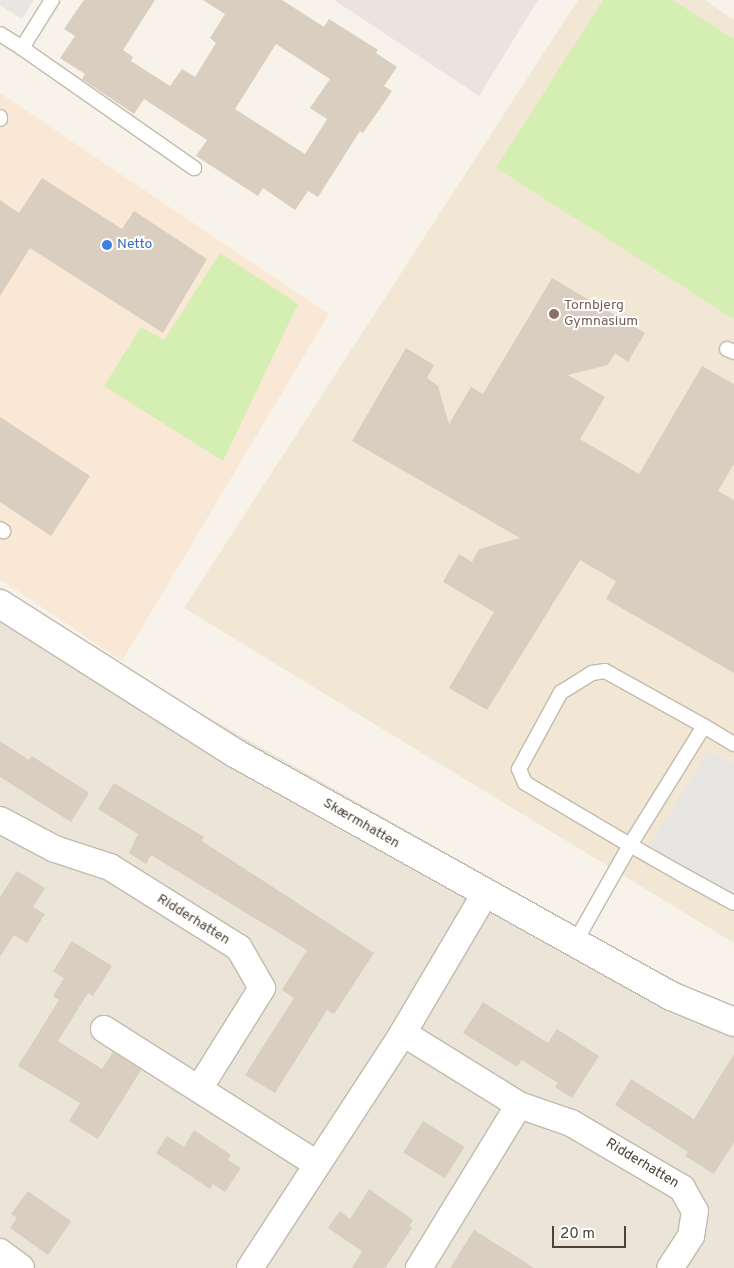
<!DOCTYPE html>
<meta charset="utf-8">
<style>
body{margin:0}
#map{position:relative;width:734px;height:1268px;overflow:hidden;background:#f7f3eb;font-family:Overpass,sans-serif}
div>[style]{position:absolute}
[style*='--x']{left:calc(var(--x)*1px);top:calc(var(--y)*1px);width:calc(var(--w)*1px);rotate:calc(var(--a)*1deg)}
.residential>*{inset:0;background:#ebe4d8}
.commercial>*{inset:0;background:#f9e8d5}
.industrial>*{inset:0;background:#e9e4df}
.education>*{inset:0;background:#f1e7d4}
.green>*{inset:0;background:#d5eeb1}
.parking>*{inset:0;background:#e8e6e2}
.building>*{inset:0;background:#d9cebf;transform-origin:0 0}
.roads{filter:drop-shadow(1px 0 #c3baac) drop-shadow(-1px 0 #c3baac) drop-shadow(0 1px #c3baac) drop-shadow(0 -1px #c3baac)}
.service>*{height:14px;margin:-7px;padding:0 7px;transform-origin:7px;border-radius:7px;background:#fff}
.minor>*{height:26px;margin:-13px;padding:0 13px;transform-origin:13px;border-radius:13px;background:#fff}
.tertiary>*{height:28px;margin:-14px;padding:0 14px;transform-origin:14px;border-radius:14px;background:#fff}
.dots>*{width:14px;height:14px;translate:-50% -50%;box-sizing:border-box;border:2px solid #fff;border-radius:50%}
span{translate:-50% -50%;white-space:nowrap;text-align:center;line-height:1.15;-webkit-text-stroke:4px #fff;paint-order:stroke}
.shop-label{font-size:14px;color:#366cbe}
.left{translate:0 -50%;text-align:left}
.education-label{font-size:14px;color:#785e54}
.street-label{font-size:14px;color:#4c4338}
.scale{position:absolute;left:552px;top:1226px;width:74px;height:22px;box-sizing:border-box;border:2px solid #4c4338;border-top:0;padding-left:6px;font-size:15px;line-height:18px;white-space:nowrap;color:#4c4338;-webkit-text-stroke:4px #fff;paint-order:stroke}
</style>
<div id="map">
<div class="residential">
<div style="clip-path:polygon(0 587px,144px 681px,611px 946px,734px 1011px,734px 1268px,0 1268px)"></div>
</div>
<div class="commercial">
<div style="clip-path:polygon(0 93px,329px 314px,122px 661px,0 579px)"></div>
</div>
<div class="industrial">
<div style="clip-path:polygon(334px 0,538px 0,479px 96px)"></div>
</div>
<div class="education">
<div style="clip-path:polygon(578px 0,705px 0,734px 20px,734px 943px,184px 608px)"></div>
</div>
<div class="green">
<div style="clip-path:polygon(603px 0,672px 0,734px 39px,734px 319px,496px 168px)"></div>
<div style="clip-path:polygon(220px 253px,298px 304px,223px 461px,104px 386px,141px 327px,164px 340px)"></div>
</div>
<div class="parking">
<div style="clip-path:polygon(0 0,34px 0,22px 19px,0 5px)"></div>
<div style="clip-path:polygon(709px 751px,734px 765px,734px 899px,648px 848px)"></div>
</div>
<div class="building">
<div style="clip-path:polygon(evenodd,84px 0,155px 0,123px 50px,133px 57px,131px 61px,170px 86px,182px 69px,195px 77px,216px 43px,210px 38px,225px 14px,203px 0,282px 0,324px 27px,329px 19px,378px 50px,376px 53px,397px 67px,384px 86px,392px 91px,363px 133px,360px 131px,318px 197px,308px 191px,295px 210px,263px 188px,258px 196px,196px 156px,207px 140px,144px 99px,134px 114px,82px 79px,85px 74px,60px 58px,75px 36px,64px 29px,84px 0,276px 44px,330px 79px,310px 108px,327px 119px,305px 154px,235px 109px,276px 44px)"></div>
<div style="clip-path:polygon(42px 178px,122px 229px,134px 211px,207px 259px,163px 333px,30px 248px,0 296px,0 200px,19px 213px)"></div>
<div style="clip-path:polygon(552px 278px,645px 333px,628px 362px,615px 353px,608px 365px,568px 375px,605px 397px,580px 439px,639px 474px,702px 366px,734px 384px,734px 464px,718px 491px,734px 500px,734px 673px,606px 599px,616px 581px,580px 560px,487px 710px,449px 688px,494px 612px,443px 582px,459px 554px,472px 562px,479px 549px,520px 538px,352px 441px,406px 348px,434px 365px,427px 378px,438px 386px,449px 424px,471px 387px,483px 394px)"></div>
<div style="clip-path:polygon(0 417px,90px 476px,51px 536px,0 502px)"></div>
<div style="clip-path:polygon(0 741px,29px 760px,32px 756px,89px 793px,71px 822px,0 777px)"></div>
<div style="clip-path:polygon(114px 783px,204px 837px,202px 841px,374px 953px,334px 1014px,327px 1010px,275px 1093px,245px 1075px,294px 998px,282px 990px,307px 950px,151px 855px,146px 864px,129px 853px,138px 834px,98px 809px)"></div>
<div style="clip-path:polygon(17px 871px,45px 888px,33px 907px,45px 914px,27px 943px,14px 935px,0 957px,0 897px)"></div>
<div style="clip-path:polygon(72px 941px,112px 966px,93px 996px,88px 993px,58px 1041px,102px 1069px,113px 1052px,141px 1070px,98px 1139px,69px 1121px,80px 1103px,18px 1066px,59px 1000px,53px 996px,64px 978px,53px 971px)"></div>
<div style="clip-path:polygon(483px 1002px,548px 1043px,557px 1029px,599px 1056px,572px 1098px,555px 1087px,558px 1083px,522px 1060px,517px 1067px,463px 1033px)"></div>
<div style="clip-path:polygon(734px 1054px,734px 1142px,714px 1174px,685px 1156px,688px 1152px,615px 1105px,631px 1079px,694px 1119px)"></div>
<div style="left:423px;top:1121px;width:49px;height:37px;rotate:32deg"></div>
<div style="clip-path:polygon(194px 1130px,231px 1155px,228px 1160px,241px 1168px,225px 1192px,213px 1184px,210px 1189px,156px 1153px,167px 1136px,184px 1147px)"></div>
<div style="clip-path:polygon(369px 1189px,413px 1220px,409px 1226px,412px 1228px,385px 1268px,352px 1268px,362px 1251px,328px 1228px,340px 1211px,350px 1219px)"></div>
<div style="clip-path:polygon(28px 1191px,71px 1221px,48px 1255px,10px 1228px,17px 1218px,11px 1214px)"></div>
<div style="clip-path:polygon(474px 1230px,534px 1268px,450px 1268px)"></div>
</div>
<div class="roads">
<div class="service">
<div style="--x:0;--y:34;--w:26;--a:32"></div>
<div style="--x:22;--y:48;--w:57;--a:-58"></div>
<div style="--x:22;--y:48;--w:210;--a:34.9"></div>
<div style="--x:0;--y:117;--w:2;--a:90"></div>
<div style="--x:727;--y:349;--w:8;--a:23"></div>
<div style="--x:0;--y:529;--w:4;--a:34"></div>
<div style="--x:704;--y:726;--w:35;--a:31"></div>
<div style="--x:574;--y:944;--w:114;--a:-60.5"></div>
<div style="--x:630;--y:845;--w:140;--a:-58.1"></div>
<div style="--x:704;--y:726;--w:113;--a:-150.9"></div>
<div style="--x:605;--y:671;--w:13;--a:171"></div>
<div style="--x:592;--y:673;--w:36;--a:148"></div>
<div style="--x:561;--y:692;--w:88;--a:118.6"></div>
<div style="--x:519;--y:769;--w:15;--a:67"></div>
<div style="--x:525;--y:783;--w:122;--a:30.6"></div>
<div style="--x:630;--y:845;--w:59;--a:29.6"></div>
<div style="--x:681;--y:874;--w:60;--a:28.7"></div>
</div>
<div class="minor">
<div style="--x:0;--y:820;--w:62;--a:27.8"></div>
<div style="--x:55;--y:849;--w:58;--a:18.1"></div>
<div style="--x:110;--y:867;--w:152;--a:32.1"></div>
<div style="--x:239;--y:948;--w:46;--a:60.1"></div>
<div style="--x:262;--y:988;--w:119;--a:122"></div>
<div style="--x:104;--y:1029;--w:252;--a:32.4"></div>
<div style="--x:403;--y:1033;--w:137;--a:31.8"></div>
<div style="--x:519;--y:1105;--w:55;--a:19.1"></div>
<div style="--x:571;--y:1123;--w:129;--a:30.4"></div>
<div style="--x:682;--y:1188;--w:26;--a:61"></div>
<div style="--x:695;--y:1211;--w:25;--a:99"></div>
<div style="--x:691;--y:1236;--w:38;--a:123"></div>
<div style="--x:0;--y:1252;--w:26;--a:37"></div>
<div style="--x:250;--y:1268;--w:280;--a:-56.9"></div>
<div style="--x:403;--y:1033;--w:161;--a:-59.5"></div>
<div style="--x:419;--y:1268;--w:191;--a:-58.5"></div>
</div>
<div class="tertiary">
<div style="--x:0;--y:604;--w:276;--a:32.4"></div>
<div style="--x:233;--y:752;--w:501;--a:29.12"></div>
<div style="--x:671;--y:996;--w:68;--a:22.4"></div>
</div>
</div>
<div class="dots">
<div style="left:107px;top:245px;background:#3f7fe0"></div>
<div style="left:554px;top:314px;background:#8d6e63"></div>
</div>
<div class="shop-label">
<span class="left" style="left:117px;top:245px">Netto</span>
</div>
<div class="education-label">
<span class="left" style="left:564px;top:314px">Tornbjerg<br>Gymnasium</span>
</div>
<div class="street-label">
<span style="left:361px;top:824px;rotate:30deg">Skærmhatten</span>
<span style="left:193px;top:920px;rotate:32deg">Ridderhatten</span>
<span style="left:642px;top:1164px;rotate:31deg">Ridderhatten</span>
</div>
<div class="scale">20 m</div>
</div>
